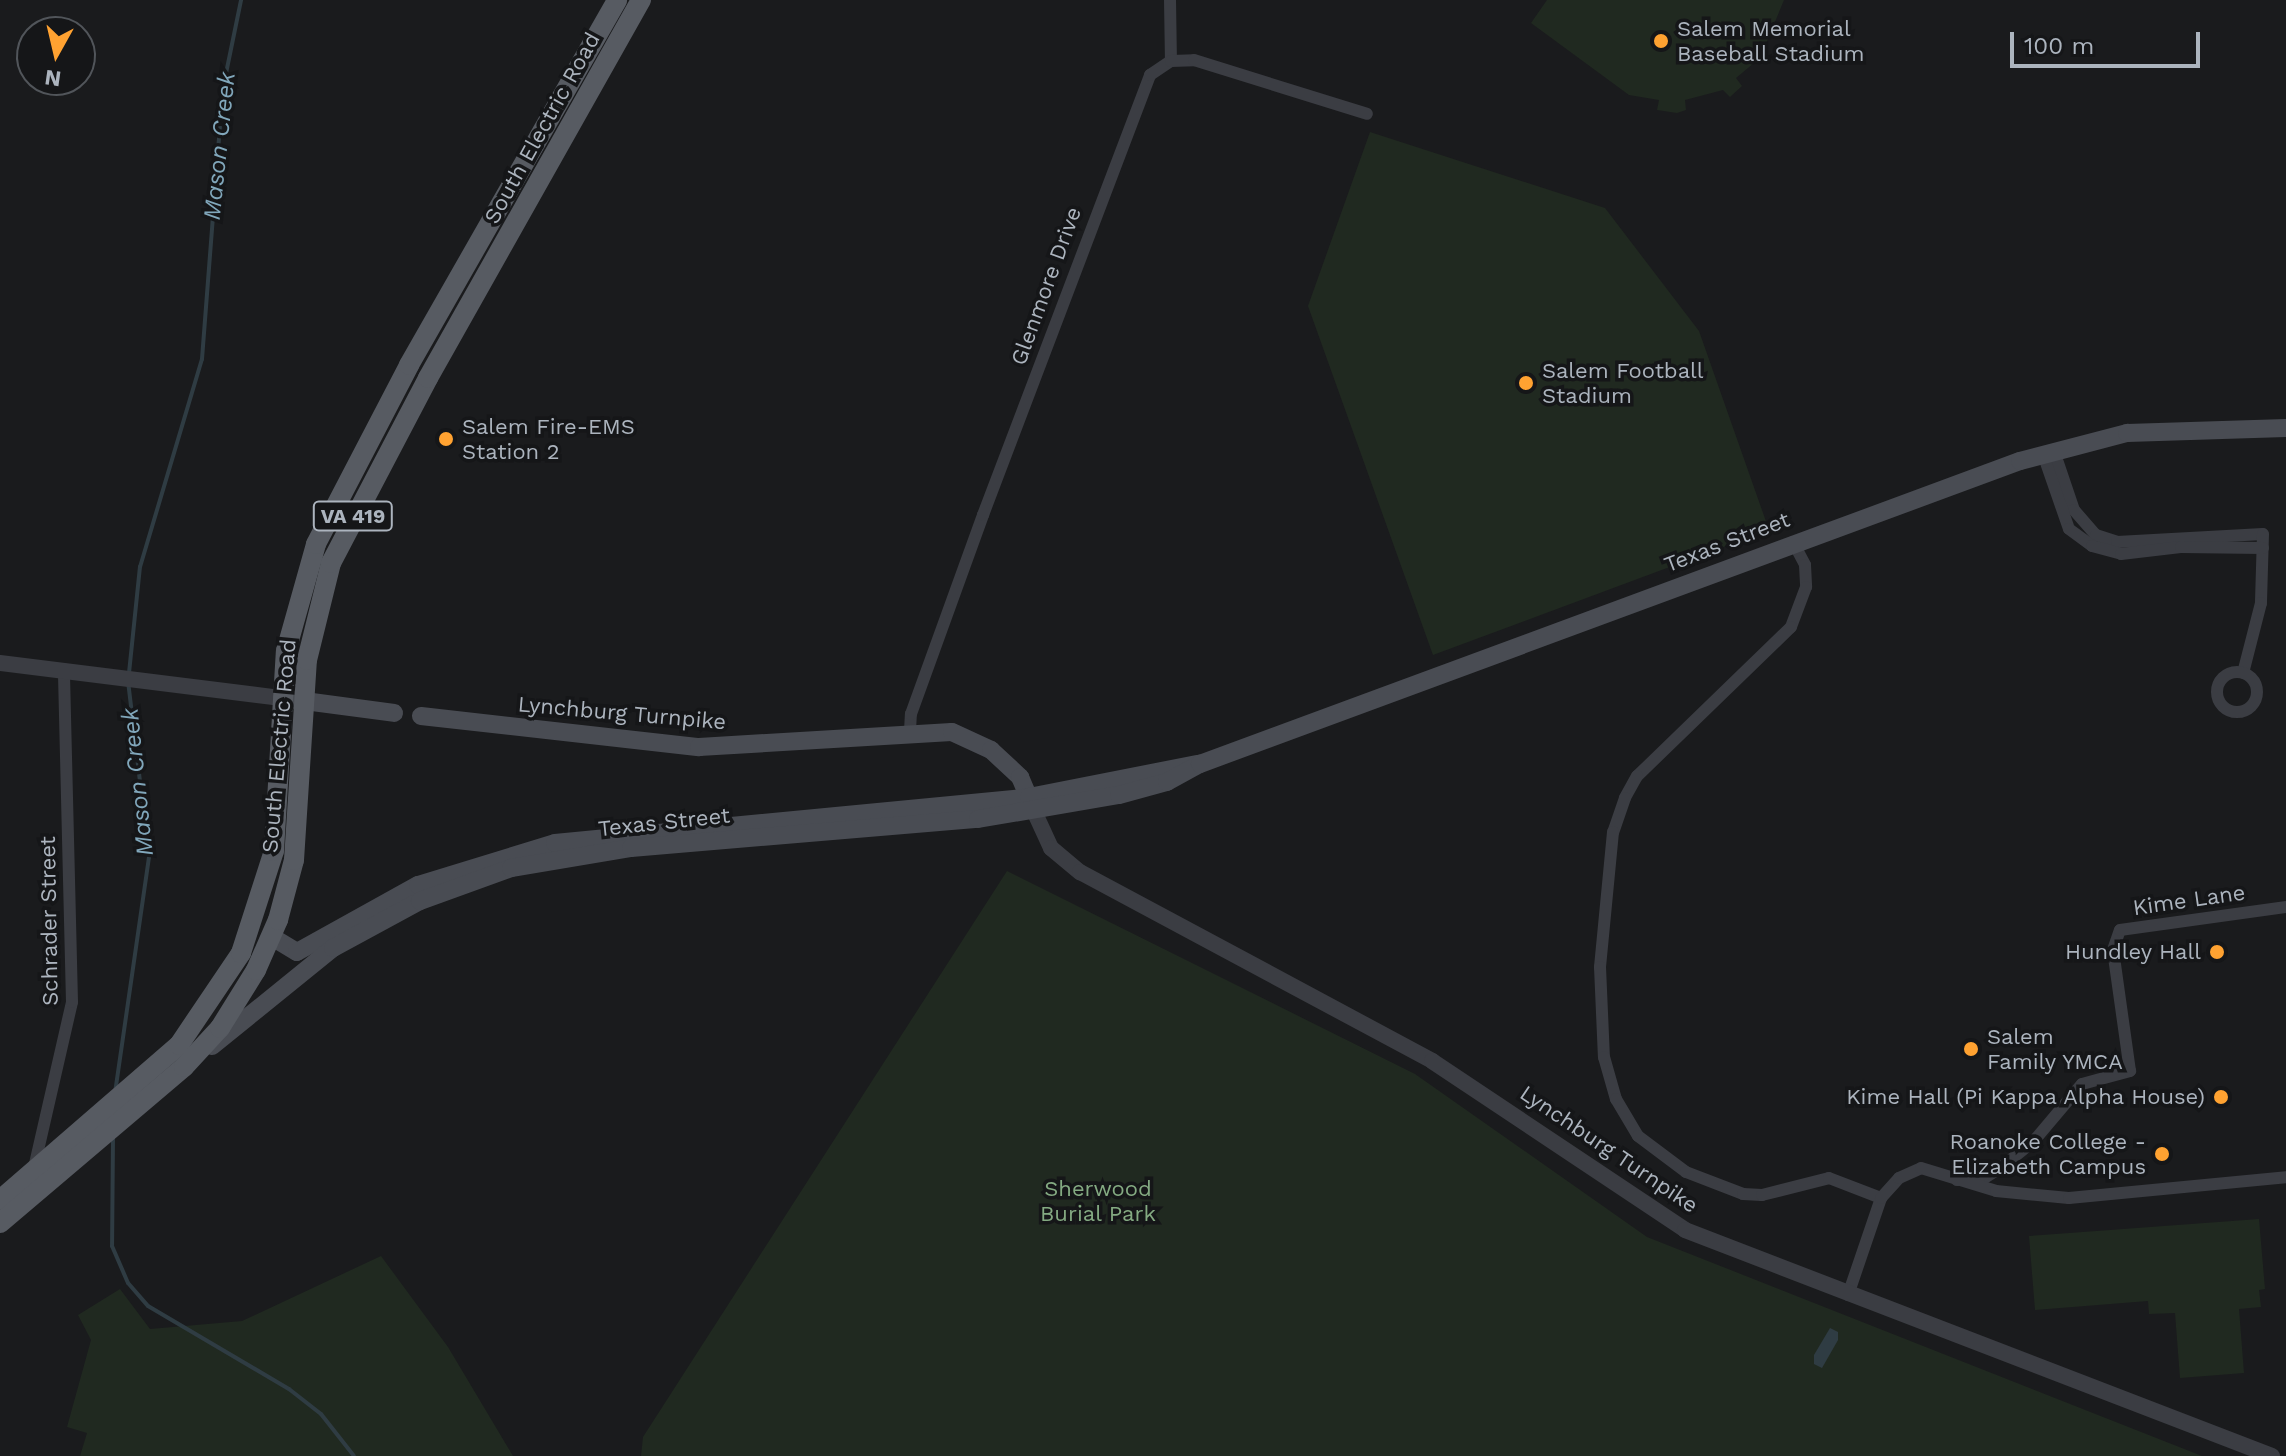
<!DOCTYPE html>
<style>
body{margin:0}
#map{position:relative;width:2286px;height:1456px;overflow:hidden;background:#1a1b1d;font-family:"Work Sans",sans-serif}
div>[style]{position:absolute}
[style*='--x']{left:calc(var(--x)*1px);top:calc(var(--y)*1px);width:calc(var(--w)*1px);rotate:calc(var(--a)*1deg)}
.green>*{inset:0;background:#202920}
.water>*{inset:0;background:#2f3c43}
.stream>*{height:4px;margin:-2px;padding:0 2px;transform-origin:2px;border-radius:2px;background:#2f3c43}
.minor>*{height:12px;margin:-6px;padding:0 6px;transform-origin:6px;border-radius:6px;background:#3b3d43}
.minor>.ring{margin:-6px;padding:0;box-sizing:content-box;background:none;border:12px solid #3b3d43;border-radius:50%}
.tertiary>*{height:16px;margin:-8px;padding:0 8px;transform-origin:8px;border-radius:8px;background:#3b3d43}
.secondary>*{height:18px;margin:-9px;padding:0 9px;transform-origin:9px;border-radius:9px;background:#494c53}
.primary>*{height:20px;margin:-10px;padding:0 10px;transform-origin:10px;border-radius:10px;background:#575b62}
.dots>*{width:22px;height:22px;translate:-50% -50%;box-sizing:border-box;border:4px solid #151618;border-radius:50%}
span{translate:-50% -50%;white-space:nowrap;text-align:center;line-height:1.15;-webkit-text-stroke:7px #151618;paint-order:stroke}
.shield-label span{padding:2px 6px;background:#151618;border:2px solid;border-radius:6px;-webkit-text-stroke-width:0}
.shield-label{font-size:20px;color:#acb4be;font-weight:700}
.poi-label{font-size:22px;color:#acb4be}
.left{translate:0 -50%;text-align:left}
.right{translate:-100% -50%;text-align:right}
.street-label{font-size:22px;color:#acb4be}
.park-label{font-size:22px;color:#84aa82}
.water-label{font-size:24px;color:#81a7bb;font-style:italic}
.north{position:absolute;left:16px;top:16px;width:80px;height:80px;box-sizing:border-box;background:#151618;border:2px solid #51555a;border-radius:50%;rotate:188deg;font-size:22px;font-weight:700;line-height:32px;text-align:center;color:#acb4be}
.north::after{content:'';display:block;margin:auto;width:28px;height:36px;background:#ffa231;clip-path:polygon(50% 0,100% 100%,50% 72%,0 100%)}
.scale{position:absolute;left:2010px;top:32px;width:190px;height:36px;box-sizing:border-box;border:4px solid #acb4be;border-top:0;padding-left:10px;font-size:24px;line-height:28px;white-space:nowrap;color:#acb4be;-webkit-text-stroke:6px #151618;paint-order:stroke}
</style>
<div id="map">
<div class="green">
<div style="clip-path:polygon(1547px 0,1784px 0,1760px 58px,1736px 78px,1742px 86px,1730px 97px,1723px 90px,1685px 100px,1686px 110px,1677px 113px,1657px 110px,1659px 100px,1629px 95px,1531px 23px)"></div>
<div style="clip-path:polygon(1370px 132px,1605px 208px,1699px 331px,1769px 530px,1433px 655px,1308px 306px)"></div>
<div style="clip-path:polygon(1007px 871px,1415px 1074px,1647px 1237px,2202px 1456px,641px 1456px,643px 1437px)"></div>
<div style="clip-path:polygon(2259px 1219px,2265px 1289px,2259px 1290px,2261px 1307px,2239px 1309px,2244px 1373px,2180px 1378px,2175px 1313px,2149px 1314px,2148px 1301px,2035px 1310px,2029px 1236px)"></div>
<div style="clip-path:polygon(381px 1256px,448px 1347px,513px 1456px,80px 1456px,87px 1433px,67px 1427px,91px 1340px,78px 1315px,120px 1289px,150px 1329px,242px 1321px)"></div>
</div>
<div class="water">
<div style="clip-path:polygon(1830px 1328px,1838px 1332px,1838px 1340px,1822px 1368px,1814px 1364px,1814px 1355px)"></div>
</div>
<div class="stream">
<div style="--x:129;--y:673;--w:107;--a:-84.1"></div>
<div style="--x:140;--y:567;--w:217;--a:-73.4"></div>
<div style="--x:202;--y:359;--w:272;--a:-85.6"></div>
<div style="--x:223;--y:88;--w:90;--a:-78.4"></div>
<div style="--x:115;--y:1093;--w:238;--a:-81.8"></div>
<div style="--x:149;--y:857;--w:176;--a:-96.8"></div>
<div style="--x:113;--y:1137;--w:109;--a:90.5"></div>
<div style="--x:112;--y:1246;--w:40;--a:66.6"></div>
<div style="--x:128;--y:1283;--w:30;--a:49"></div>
<div style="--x:148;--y:1306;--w:164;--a:30.5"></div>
<div style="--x:289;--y:1389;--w:41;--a:38"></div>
<div style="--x:321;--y:1414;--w:53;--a:51.8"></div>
</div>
<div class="minor">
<div style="--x:1170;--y:0;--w:61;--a:89.1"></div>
<div style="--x:2054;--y:451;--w:62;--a:71.3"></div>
<div style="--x:2074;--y:510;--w:33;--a:49"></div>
<div style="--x:2096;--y:535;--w:22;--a:18"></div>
<div style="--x:2117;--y:542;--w:146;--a:-3.1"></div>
<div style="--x:2263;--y:534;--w:69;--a:91.7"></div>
<div style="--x:2261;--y:603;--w:72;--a:104.4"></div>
<div style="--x:2043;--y:454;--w:79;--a:70.9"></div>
<div style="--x:2069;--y:529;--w:29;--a:36"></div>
<div style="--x:2092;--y:546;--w:30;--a:15"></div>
<div style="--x:2121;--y:554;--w:60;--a:-6.7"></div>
<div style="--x:2181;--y:547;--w:82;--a:0.7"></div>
<div style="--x:1793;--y:542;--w:26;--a:62"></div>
<div style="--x:1805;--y:565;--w:22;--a:87"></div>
<div style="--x:1806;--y:587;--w:43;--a:110.6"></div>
<div style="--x:1791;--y:627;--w:214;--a:135.9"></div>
<div style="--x:1637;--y:776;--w:25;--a:119"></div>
<div style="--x:1625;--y:798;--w:36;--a:109"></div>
<div style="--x:1613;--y:832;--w:136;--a:95.5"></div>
<div style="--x:1600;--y:967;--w:90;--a:87.5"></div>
<div style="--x:1604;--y:1057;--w:44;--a:74.1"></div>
<div style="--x:1616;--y:1099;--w:43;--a:59.3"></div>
<div style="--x:1638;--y:1136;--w:60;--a:36.9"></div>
<div style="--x:1686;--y:1172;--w:61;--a:21.1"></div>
<div style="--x:1743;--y:1194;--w:19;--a:3"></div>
<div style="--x:1762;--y:1195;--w:69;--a:-14.2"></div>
<div style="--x:1829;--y:1178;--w:56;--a:21"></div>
<div class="ring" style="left:2217px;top:672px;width:28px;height:28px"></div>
<div style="--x:910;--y:731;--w:17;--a:-87"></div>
<div style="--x:911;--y:714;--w:212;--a:-70.1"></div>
<div style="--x:983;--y:515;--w:471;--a:-69.2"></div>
<div style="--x:1150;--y:75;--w:25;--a:-34"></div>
<div style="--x:1171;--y:61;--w:23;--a:-2"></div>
<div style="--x:1194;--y:60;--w:181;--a:17.3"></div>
<div style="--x:34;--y:1168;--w:170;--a:-77.1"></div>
<div style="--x:72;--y:1002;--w:333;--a:-91.4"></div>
<div style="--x:1957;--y:1180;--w:26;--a:-2"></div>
<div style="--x:1983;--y:1179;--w:24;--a:-33"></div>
<div style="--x:2003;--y:1166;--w:38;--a:-39"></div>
<div style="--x:2033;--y:1142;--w:76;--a:-49.8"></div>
<div style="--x:2082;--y:1084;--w:50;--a:-15.2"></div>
<div style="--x:2130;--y:1071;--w:122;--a:-98"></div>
<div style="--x:2113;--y:950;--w:21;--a:-71"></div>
<div style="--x:2120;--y:930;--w:168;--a:-7.9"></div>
<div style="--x:1848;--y:1295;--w:102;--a:-71.2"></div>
<div style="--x:1881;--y:1198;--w:27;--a:-48"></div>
<div style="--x:1899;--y:1178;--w:24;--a:-24"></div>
<div style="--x:1921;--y:1168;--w:78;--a:17"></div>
<div style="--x:1996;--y:1191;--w:73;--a:5.5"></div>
<div style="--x:2069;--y:1198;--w:218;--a:-5.5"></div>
</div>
<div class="tertiary">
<div style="--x:0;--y:663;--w:284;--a:7.1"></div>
<div style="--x:1034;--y:811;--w:41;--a:65.3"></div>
<div style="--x:1051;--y:848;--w:38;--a:40"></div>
<div style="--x:1080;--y:872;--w:400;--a:28.2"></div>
<div style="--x:1432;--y:1061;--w:304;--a:33.7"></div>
<div style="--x:1685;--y:1230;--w:629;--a:21.06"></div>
</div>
<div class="secondary">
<div style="--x:282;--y:698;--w:113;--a:7.6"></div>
<div style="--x:421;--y:716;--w:280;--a:6.4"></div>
<div style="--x:699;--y:747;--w:253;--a:-3.4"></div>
<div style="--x:952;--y:732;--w:43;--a:24.8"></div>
<div style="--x:991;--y:750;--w:40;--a:43"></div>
<div style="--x:1020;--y:777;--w:30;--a:67"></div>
<div style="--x:272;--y:937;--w:29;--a:31"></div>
<div style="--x:297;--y:952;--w:138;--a:-29"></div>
<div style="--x:418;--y:885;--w:143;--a:-17"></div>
<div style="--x:555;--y:843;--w:476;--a:-5.5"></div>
<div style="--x:1029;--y:797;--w:171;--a:-11.1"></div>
<div style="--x:212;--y:1046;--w:156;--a:-39"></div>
<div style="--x:333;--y:948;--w:99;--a:-28.4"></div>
<div style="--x:420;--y:901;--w:97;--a:-19.9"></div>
<div style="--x:511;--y:868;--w:122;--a:-9.5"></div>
<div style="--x:631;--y:848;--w:348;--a:-4.8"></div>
<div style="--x:978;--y:819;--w:143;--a:-9.7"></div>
<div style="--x:1119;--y:795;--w:50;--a:-15.2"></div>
<div style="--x:1167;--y:782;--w:38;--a:-29"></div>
<div style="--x:1200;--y:764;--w:874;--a:-20.28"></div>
<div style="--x:2020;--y:461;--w:111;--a:-14.7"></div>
<div style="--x:2127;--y:433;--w:159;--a:-1.8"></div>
</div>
<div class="primary">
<div style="--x:0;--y:1200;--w:237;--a:-40.9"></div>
<div style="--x:179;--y:1045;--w:111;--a:-56"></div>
<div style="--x:241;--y:953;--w:107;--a:-72.1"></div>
<div style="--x:274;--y:851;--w:200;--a:-86.6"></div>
<div style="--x:286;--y:651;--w:111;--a:-74.3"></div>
<div style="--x:316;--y:544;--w:202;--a:-62.5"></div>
<div style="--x:409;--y:365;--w:420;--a:-60.3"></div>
<div style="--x:0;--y:1223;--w:241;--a:-40.3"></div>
<div style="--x:184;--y:1067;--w:53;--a:-47.3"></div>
<div style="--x:220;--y:1028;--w:68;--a:-58.2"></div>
<div style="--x:256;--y:970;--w:55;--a:-66.3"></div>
<div style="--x:278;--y:920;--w:62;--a:-75.1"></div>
<div style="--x:294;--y:860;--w:200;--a:-86.3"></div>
<div style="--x:307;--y:660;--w:100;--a:-76.1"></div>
<div style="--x:331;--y:563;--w:209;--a:-62.3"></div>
<div style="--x:428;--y:378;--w:434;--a:-60.6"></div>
</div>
<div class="dots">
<div style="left:1661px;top:41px;background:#ffa231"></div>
<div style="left:1526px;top:383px;background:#ffa231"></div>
<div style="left:446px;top:439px;background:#ffa231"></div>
<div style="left:2217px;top:952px;background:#ffa231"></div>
<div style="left:1971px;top:1049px;background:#ffa231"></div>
<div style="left:2221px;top:1097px;background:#ffa231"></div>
<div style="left:2162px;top:1154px;background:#ffa231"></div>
</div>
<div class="shield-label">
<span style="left:353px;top:516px">VA 419</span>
</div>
<div class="poi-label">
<span class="left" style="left:1677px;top:41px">Salem Memorial<br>Baseball Stadium</span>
<span class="left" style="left:1542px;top:383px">Salem Football<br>Stadium</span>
<span class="left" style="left:462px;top:439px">Salem Fire-EMS<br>Station 2</span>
<span class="right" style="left:2201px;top:952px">Hundley Hall</span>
<span class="left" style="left:1987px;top:1049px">Salem<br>Family YMCA</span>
<span class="right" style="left:2205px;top:1097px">Kime Hall (Pi Kappa Alpha House)</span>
<span class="right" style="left:2146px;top:1154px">Roanoke College -<br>Elizabeth Campus</span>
</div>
<div class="street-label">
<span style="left:542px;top:128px;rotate:-61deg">South Electric Road</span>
<span style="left:1046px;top:286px;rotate:-70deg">Glenmore Drive</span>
<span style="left:1727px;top:542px;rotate:-21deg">Texas Street</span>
<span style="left:622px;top:713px;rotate:5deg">Lynchburg Turnpike</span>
<span style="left:279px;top:746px;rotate:-85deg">South Electric Road</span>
<span style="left:664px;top:822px;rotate:-6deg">Texas Street</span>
<span style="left:2189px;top:900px;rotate:-8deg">Kime Lane</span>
<span style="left:49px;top:921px;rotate:-91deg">Schrader Street</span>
<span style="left:1609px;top:1149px;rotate:34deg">Lynchburg Turnpike</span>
</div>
<div class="park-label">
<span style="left:1098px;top:1201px">Sherwood<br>Burial Park</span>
</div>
<div class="water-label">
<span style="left:220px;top:146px;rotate:-84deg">Mason Creek</span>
<span style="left:138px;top:782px;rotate:-96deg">Mason Creek</span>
</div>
<div class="north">N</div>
<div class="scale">100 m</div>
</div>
